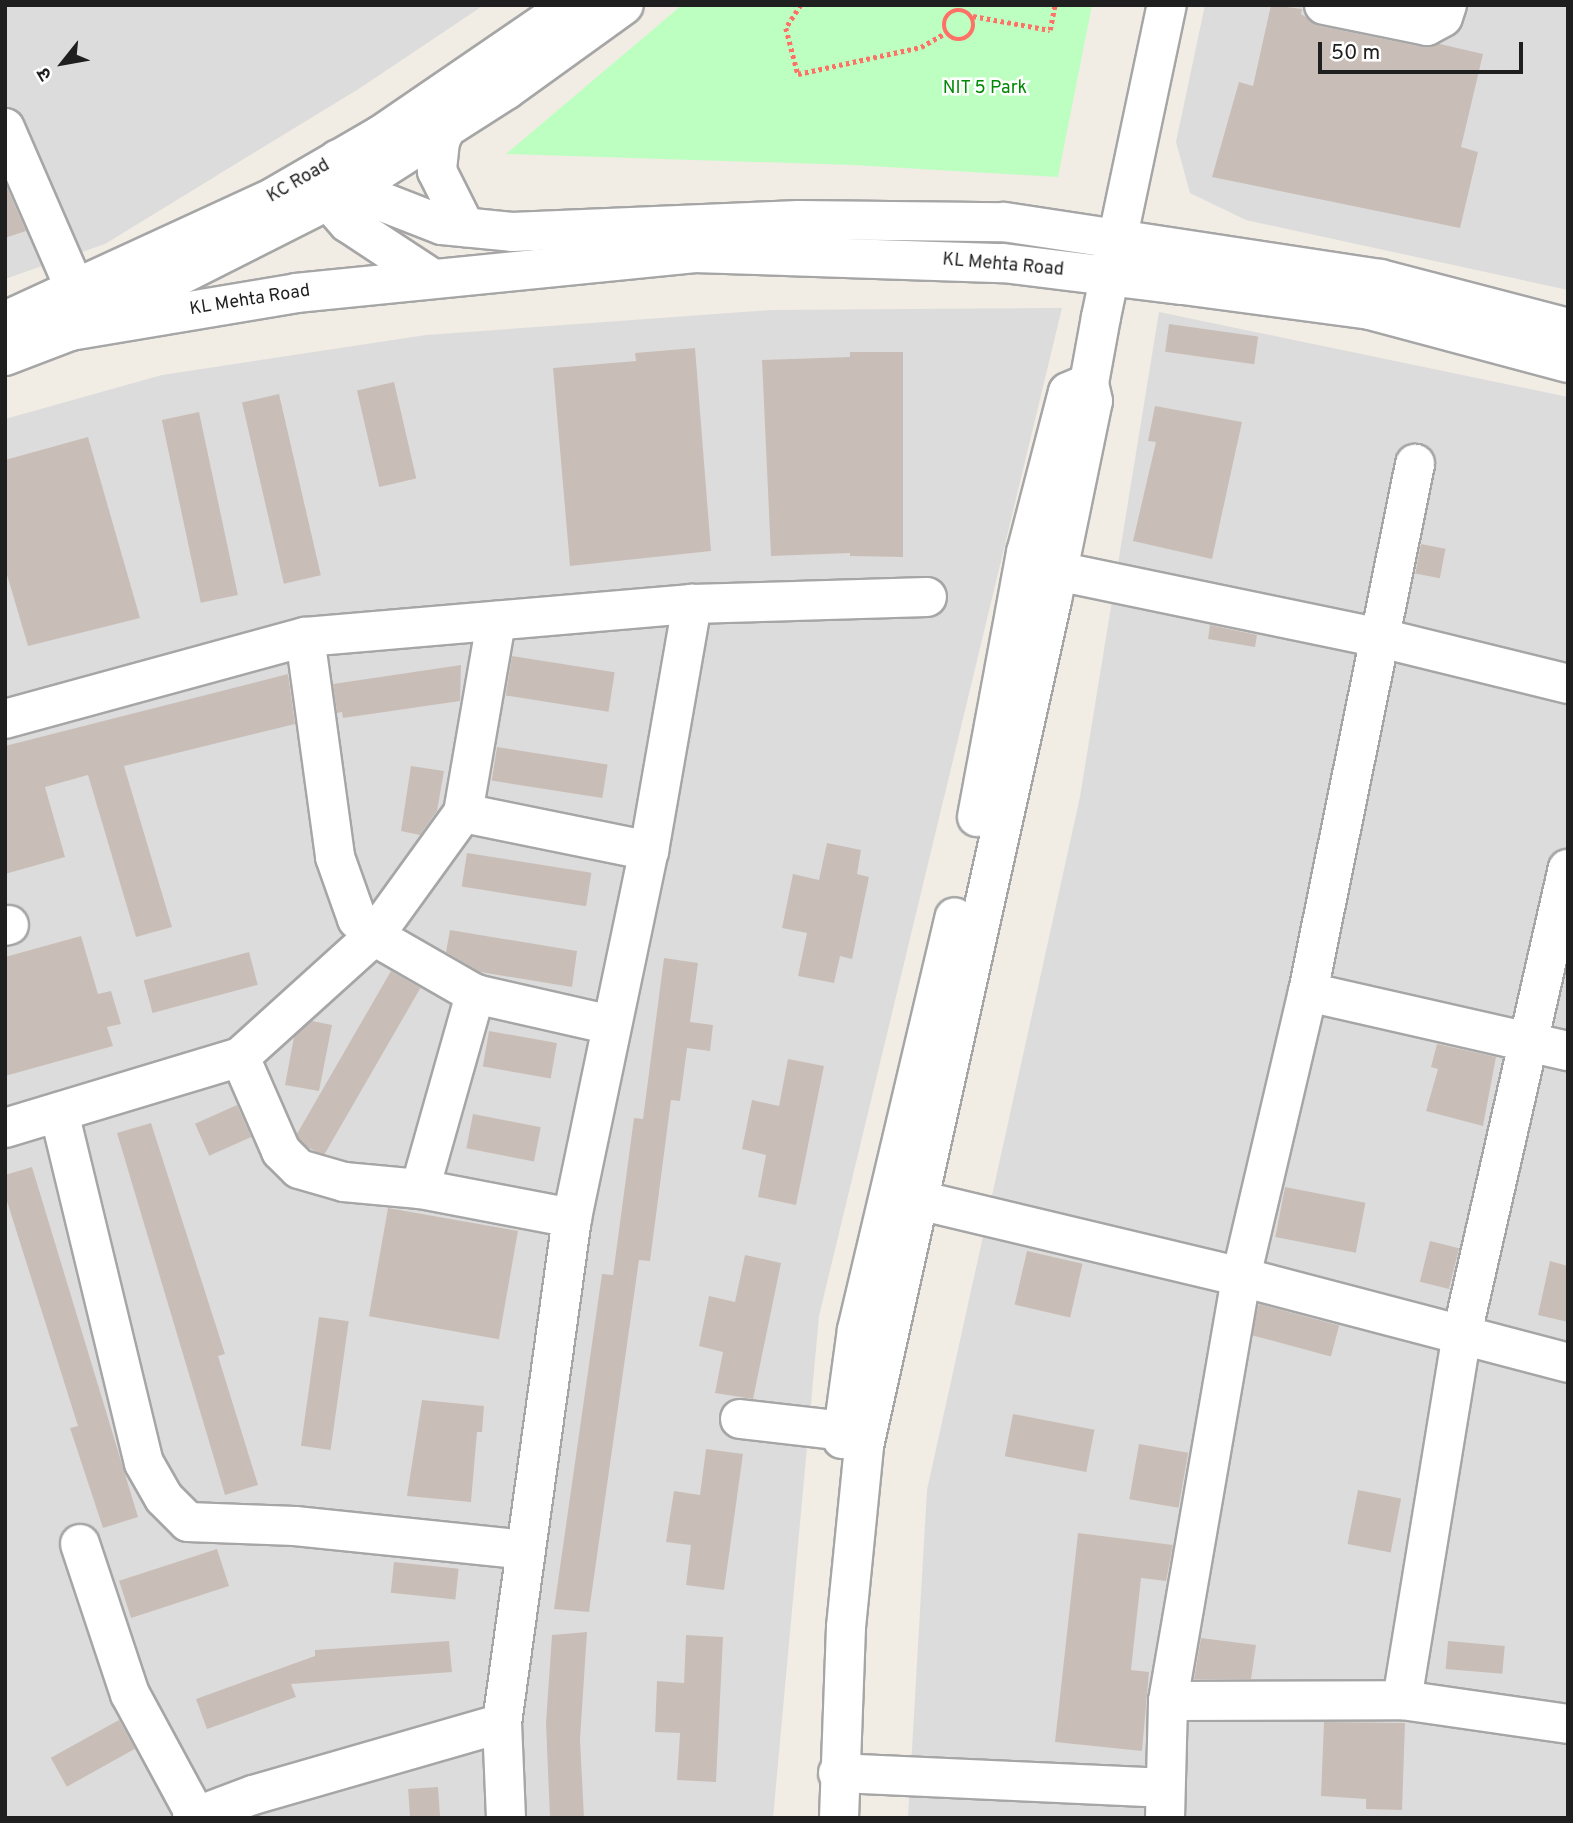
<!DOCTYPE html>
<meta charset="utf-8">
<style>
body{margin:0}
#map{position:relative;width:1573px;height:1823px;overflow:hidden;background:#f1ece4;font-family:Overpass,"Noto Sans Devanagari",sans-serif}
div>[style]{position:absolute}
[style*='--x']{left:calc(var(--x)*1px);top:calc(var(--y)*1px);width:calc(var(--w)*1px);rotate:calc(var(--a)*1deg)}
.residential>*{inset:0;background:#dddcdc}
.park>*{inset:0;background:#bdffc0}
.building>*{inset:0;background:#c9beb7;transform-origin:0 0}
.path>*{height:4.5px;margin-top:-2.25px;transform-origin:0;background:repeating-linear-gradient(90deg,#ff7067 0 3.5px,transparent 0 7px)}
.path>.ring{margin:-2.25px;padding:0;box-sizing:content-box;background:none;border:4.5px solid #ff7067;border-radius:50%}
.roads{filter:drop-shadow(2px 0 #a6a6a6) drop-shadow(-2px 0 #a6a6a6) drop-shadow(0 2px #a6a6a6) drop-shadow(0 -2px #a6a6a6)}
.minor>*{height:38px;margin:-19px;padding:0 19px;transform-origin:19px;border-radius:19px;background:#fff}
span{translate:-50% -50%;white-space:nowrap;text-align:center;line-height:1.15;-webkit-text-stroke:5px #fff;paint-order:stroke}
.park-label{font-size:18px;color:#018906}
.street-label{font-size:18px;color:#1f1f1f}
.frame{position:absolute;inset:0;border:7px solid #1f1f1f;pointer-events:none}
.north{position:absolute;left:28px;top:28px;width:70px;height:70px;-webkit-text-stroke:5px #fff;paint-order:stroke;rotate:239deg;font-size:19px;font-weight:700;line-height:28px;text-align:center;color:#1f1f1f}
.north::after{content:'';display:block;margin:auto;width:24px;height:32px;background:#1f1f1f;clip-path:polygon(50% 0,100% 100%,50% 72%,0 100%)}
.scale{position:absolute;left:1318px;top:42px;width:205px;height:32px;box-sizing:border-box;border:4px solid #1f1f1f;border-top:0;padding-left:9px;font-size:21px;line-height:24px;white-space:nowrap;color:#1f1f1f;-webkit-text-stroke:5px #fff;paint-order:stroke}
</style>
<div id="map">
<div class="residential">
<div style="clip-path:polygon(5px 5px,484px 5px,360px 88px,105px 244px,5px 279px)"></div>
<div style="clip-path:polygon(1205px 5px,1568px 5px,1568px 290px,1246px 220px,1190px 193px,1176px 142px)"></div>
<div style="clip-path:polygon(1062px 308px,819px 1316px,773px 1818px,5px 1818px,5px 419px,162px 375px,426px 335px,771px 310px)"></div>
<div style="clip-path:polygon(1159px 312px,1568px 397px,1568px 1818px,908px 1818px,927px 1490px,1080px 797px)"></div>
</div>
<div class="park">
<div style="clip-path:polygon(682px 5px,1092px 5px,1058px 177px,853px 165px,506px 154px)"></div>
</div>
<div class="building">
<div style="clip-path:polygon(1271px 5px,1302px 9px,1301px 14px,1320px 26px,1423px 47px,1440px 44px,1483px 54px,1461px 147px,1478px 152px,1460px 228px,1212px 177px,1239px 82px,1253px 86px)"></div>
<div style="clip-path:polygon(5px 183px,26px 231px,5px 238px)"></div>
<div style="left:1169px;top:324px;width:90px;height:28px;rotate:8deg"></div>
<div style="clip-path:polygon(695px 348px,711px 551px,570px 566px,553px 368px,636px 361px,635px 353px)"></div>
<div style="clip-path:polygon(850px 352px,903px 352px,903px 557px,850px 556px,850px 553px,771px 556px,762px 360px,850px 357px)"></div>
<div style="left:394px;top:382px;width:99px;height:38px;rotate:77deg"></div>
<div style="left:279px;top:394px;width:186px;height:38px;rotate:77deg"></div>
<div style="clip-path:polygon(1155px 406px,1242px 422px,1212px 559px,1133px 541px,1156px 442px,1148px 441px)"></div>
<div style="left:199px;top:412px;width:187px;height:38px;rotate:78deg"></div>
<div style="clip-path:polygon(88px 437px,140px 618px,28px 646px,5px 568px,5px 460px)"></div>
<div style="left:1421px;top:544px;width:25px;height:30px;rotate:11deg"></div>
<div style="clip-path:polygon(1210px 625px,1257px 635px,1255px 647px,1208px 639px)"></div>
<div style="left:512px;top:656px;width:104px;height:40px;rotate:9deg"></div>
<div style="clip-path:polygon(461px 665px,460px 701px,343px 718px,342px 712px,337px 713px,333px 684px)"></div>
<div style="clip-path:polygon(288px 674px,295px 724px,124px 766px,172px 927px,136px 937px,88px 775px,45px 787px,65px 857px,5px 874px,5px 746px)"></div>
<div style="left:497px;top:747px;width:112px;height:34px;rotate:9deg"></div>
<div style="clip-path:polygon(411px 766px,444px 771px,437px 811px,420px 835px,401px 831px)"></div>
<div style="clip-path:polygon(827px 843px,861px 850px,857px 874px,869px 877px,852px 959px,840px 956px,834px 983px,798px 976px,807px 933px,782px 928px,793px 874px,819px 880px)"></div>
<div style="left:467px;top:853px;width:126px;height:34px;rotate:9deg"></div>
<div style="clip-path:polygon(450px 930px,577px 951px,572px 987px,480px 972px,446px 952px)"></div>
<div style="clip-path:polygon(81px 936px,98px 994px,111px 991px,121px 1024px,107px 1027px,113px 1046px,5px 1076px,5px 957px)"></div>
<div style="left:249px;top:952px;width:34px;height:109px;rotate:75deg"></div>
<div style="clip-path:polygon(664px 958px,698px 963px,690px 1022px,713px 1025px,710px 1051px,687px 1048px,680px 1101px,671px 1100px,650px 1261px,639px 1260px,589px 1612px,554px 1609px,602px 1274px,613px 1275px,634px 1118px,643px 1119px)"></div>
<div style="left:391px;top:971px;width:34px;height:194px;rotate:30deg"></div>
<div style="clip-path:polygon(312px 1021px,332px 1025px,319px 1091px,285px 1085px,294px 1037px)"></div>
<div style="left:489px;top:1031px;width:69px;height:36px;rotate:10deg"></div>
<div style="clip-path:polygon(1437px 1044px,1496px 1057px,1483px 1126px,1426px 1111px,1438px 1069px,1431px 1067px)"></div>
<div style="clip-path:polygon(788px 1059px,824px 1066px,796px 1205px,758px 1197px,766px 1155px,742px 1149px,752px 1100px,779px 1106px)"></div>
<div style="left:237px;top:1105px;width:35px;height:46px;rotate:66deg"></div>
<div style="left:473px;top:1114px;width:69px;height:35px;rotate:11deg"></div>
<div style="clip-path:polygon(151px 1123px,225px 1354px,218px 1356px,258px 1485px,225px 1495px,117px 1133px)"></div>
<div style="clip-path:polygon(32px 1167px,138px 1517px,103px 1528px,70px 1428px,78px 1426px,5px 1195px,5px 1175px)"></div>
<div style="left:1285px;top:1187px;width:82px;height:51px;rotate:11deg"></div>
<div style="left:388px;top:1208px;width:132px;height:110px;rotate:10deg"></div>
<div style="left:1430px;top:1241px;width:30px;height:42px;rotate:14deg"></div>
<div style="left:1027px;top:1251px;width:57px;height:55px;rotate:13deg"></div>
<div style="clip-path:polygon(745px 1255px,781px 1263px,753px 1399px,715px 1393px,723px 1352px,699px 1346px,709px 1296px,735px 1302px)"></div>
<div style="clip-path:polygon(1550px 1261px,1568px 1266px,1568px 1322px,1538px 1315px)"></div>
<div style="left:1259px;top:1304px;width:83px;height:32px;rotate:15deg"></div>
<div style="left:319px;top:1317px;width:30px;height:130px;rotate:8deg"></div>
<div style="clip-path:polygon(422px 1400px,484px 1406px,482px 1432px,477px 1432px,471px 1502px,407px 1496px)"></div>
<div style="left:1013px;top:1414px;width:83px;height:43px;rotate:11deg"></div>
<div style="left:1139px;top:1444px;width:50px;height:56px;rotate:10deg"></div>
<div style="clip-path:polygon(706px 1449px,743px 1454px,724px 1590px,686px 1585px,691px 1545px,666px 1542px,674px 1491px,700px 1495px)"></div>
<div style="left:1358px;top:1490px;width:44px;height:55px;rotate:11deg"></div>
<div style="clip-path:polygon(1078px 1533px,1173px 1545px,1166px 1581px,1141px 1578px,1131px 1670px,1149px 1672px,1142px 1751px,1055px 1742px)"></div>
<div style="left:217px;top:1549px;width:39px;height:103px;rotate:72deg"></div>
<div style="left:394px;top:1562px;width:65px;height:31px;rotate:6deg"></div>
<div style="clip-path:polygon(587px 1632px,580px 1739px,584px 1818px,550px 1818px,546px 1723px,552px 1635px)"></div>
<div style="clip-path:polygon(686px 1635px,723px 1637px,716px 1782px,677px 1780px,680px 1733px,655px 1732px,657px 1681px,684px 1683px)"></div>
<div style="clip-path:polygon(1201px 1638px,1256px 1645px,1251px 1679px,1194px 1679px)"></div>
<div style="clip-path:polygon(449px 1641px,452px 1672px,291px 1684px,296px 1697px,207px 1729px,196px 1699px,315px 1656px,315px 1650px)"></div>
<div style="left:1448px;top:1641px;width:57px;height:28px;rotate:5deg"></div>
<div style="left:119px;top:1720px;width:33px;height:78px;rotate:61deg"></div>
<div style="clip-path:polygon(1324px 1722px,1405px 1723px,1402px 1810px,1366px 1809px,1366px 1799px,1321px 1796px)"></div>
<div style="left:438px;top:1787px;width:31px;height:30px;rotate:86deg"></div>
</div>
<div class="path">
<div style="--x:801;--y:5;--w:27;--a:123"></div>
<div style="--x:786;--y:28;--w:48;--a:75.4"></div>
<div style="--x:798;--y:74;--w:126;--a:-12.4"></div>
<div style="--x:921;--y:47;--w:28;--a:-30"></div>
<div class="ring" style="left:944px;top:10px;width:25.5px;height:25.5px"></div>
<div style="--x:973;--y:16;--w:78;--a:10.3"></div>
<div style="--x:1050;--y:30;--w:25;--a:-79"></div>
</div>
<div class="roads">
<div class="minor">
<div style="--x:1324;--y:5;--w:105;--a:11.5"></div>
<div style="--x:1427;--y:26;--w:18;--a:-29"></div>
<div style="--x:1443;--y:17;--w:13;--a:-72"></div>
<div style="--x:448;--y:124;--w:19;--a:115"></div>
<div style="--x:440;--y:141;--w:30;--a:96"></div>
<div style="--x:437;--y:171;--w:63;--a:63.4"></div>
<div style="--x:5;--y:128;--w:178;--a:66.5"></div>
<div style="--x:338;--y:159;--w:50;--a:49.9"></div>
<div style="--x:370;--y:197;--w:77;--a:21.3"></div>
<div style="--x:442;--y:225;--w:70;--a:5.7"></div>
<div style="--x:512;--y:232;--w:287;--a:-2.4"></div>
<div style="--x:799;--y:220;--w:205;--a:0.6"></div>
<div style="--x:1004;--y:222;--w:380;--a:8.6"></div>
<div style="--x:1380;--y:279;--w:194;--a:14.6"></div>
<div style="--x:313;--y:183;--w:53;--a:48.8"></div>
<div style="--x:348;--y:223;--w:98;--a:33.4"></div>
<div style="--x:5;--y:321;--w:296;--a:-24.7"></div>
<div style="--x:274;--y:197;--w:124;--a:-30.1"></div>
<div style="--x:381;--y:135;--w:230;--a:-34.4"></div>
<div style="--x:70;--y:331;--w:229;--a:-9.5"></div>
<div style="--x:296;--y:293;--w:401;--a:-5.7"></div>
<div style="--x:695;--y:253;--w:308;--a:1.9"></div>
<div style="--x:1003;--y:263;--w:181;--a:7"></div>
<div style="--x:1183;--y:285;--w:189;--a:7.6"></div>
<div style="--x:1370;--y:310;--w:205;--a:15"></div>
<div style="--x:5;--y:356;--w:70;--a:-21"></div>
<div style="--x:70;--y:331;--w:315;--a:-26.8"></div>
<div style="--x:351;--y:189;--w:184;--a:-32.6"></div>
<div style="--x:506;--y:90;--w:145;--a:-35.8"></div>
<div style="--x:1033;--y:566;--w:351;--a:11.7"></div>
<div style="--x:1377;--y:637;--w:197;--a:13.8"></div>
<div style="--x:305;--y:637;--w:222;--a:82.2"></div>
<div style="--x:335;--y:857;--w:66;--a:70.5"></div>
<div style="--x:357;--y:919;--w:24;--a:45"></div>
<div style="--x:374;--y:936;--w:116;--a:29.9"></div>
<div style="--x:475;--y:994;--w:140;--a:12.8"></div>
<div style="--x:5;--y:719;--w:311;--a:-15.3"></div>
<div style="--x:305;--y:637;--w:388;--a:-4.9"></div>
<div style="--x:692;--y:604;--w:235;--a:-1.7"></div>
<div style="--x:463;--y:813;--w:195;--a:-80.2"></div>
<div style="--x:977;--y:817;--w:269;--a:-79.5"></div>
<div style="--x:1026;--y:553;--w:166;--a:-75.4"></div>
<div style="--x:1068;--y:392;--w:23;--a:-23"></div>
<div style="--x:5;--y:926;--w:4;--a:-14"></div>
<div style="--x:1308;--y:992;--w:267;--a:12.8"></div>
<div style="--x:240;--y:1057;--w:103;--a:66.4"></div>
<div style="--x:281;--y:1151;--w:25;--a:45"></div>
<div style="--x:299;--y:1169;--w:47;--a:16.1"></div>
<div style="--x:344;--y:1182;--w:76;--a:5.3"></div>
<div style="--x:420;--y:1189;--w:155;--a:10.8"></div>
<div style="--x:59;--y:1112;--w:361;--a:76.4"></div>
<div style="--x:144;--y:1463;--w:40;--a:60.3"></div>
<div style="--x:164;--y:1498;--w:34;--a:45"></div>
<div style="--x:188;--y:1522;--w:107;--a:2.1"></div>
<div style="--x:295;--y:1526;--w:232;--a:5.9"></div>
<div style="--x:5;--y:1128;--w:245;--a:-16.8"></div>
<div style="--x:240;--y:1057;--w:181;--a:-42.1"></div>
<div style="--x:374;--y:936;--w:152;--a:-54.1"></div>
<div style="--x:463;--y:813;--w:190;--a:11.5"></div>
<div style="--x:420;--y:1189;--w:203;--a:-74.2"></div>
<div style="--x:893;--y:1194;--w:358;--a:13.4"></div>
<div style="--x:1241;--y:1277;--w:338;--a:14.7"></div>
<div style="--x:740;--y:1419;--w:104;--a:6.6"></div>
<div style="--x:842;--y:1439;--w:110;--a:-82.2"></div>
<div style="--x:857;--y:1330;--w:424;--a:-76.7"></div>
<div style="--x:80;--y:1544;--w:158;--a:71.6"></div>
<div style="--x:130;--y:1694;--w:139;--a:61.6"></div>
<div style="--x:1402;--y:1700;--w:371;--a:-80.7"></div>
<div style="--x:1462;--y:1334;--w:477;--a:-77.2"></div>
<div style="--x:1168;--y:1701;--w:234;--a:-0.2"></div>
<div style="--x:1402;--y:1700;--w:168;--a:8.2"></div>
<div style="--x:838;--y:1773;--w:327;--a:2.6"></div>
<div style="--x:192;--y:1818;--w:65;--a:-20.7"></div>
<div style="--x:253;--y:1795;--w:259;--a:-16.1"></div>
<div style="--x:506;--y:1818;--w:95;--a:-92.4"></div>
<div style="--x:502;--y:1723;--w:510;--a:-82.11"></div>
<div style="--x:572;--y:1218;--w:375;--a:-78.2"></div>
<div style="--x:649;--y:851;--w:251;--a:-80.1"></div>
<div style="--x:839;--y:1818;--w:191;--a:-87.9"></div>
<div style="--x:846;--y:1627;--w:182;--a:-84.3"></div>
<div style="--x:864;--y:1446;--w:867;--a:-77.47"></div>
<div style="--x:1052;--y:600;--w:203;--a:-78.4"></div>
<div style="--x:1093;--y:401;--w:18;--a:-103"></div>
<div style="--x:1089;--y:383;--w:67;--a:-79.7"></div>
<div style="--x:1101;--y:317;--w:319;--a:-78.1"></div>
<div style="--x:1165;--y:1818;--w:117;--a:-88.5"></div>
<div style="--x:1168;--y:1701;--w:430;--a:-80.2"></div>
<div style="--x:1241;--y:1277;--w:293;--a:-76.8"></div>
<div style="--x:1308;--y:992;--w:539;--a:-78.54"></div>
</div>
</div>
<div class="park-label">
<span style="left:985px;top:89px">NIT 5 Park</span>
</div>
<div class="street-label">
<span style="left:299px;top:182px;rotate:-30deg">KC Road</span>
<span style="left:1003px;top:266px;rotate:5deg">KL Mehta Road</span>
<span style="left:250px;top:301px;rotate:-9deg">KL Mehta Road</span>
</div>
<div class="frame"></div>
<div class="north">उ</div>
<div class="scale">50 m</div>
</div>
